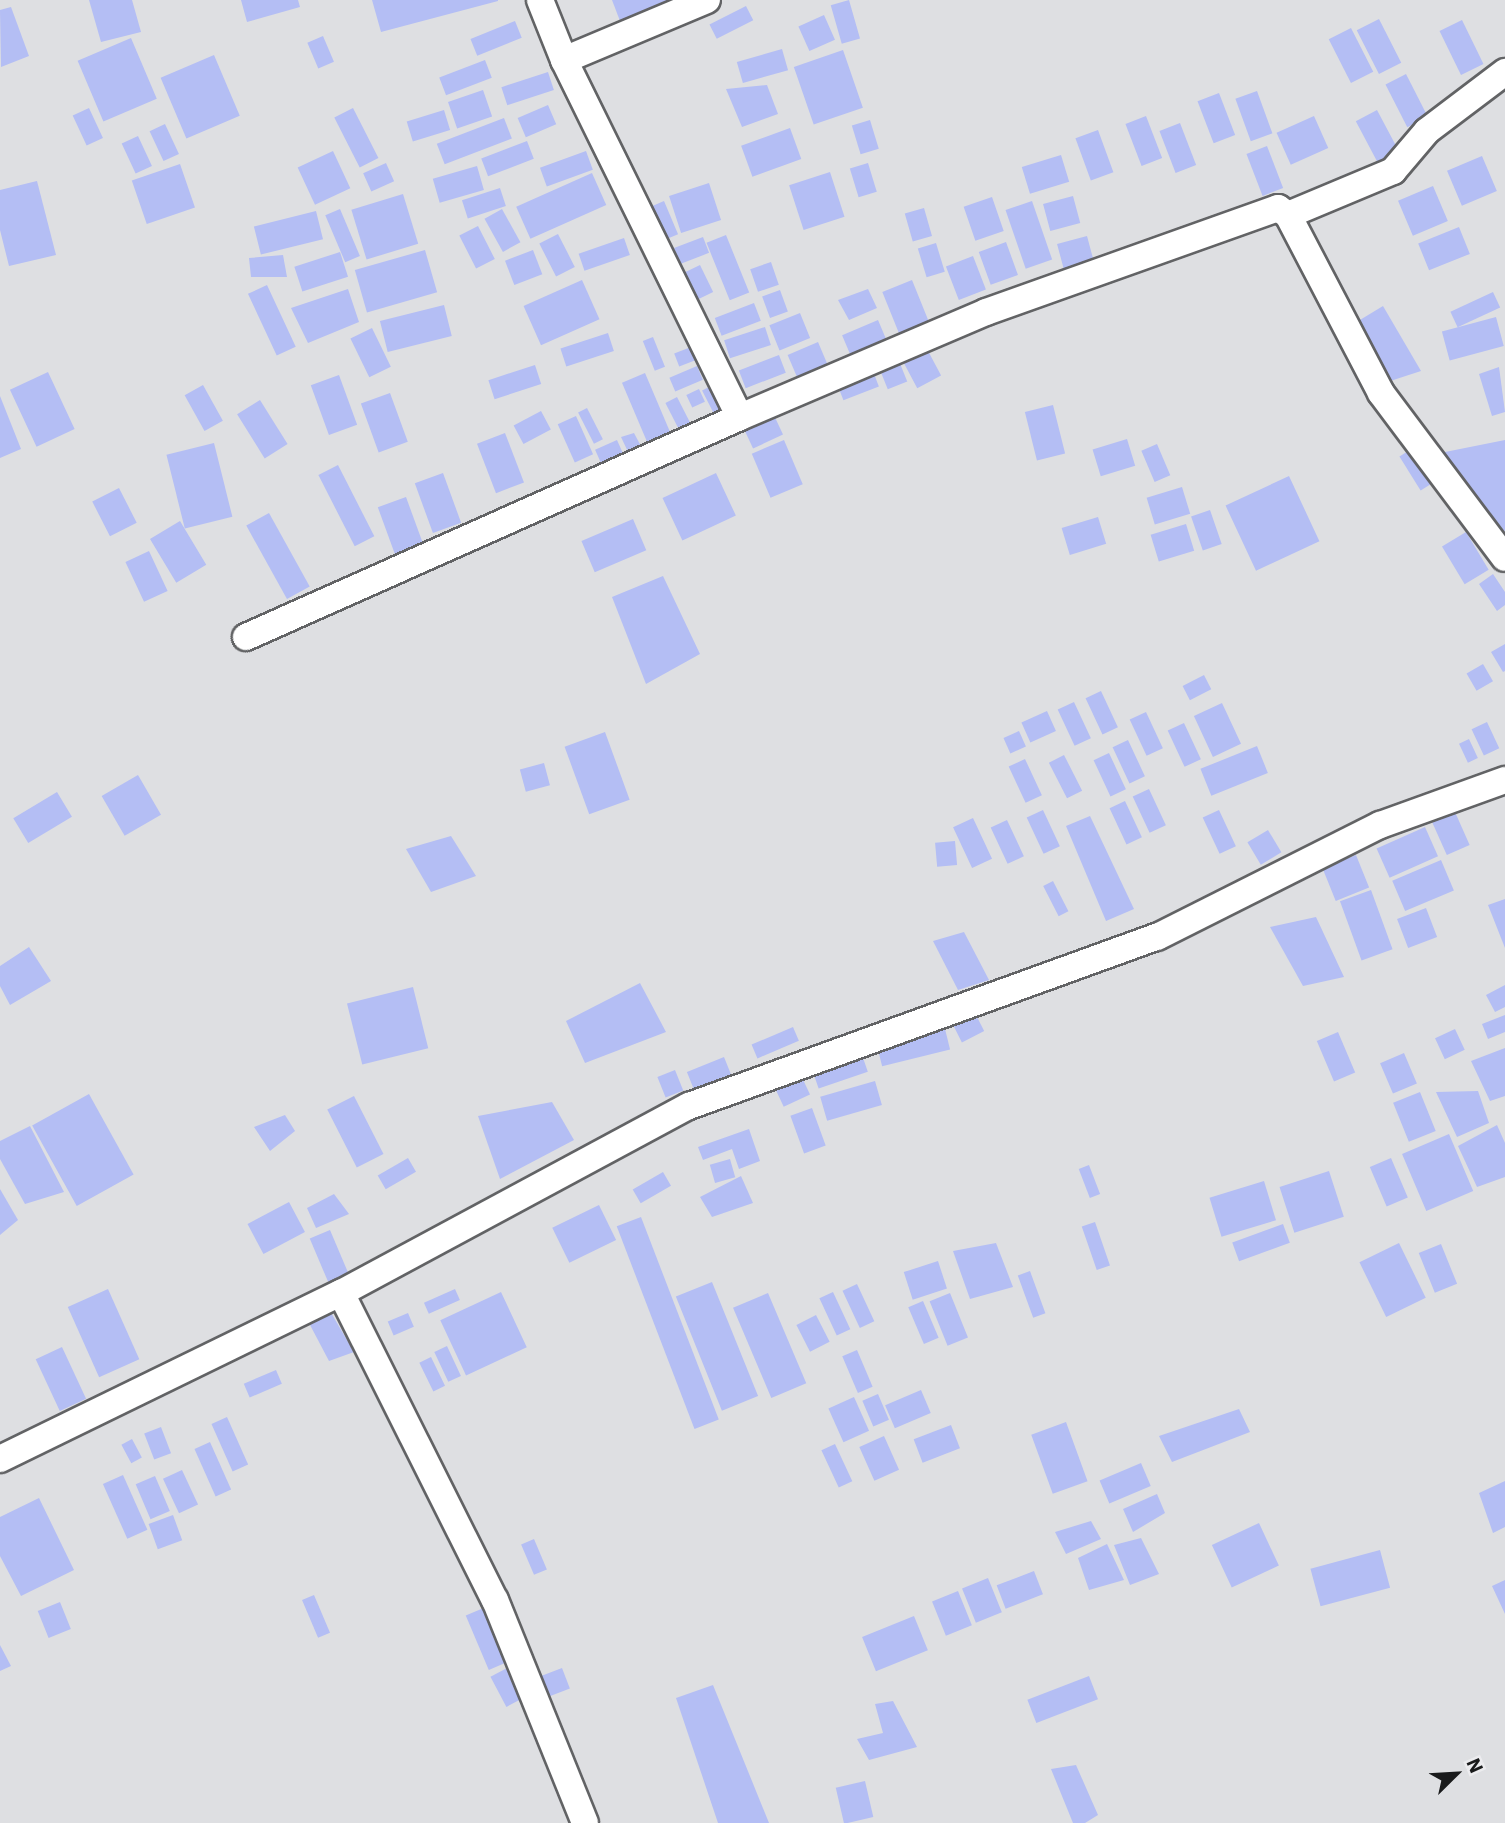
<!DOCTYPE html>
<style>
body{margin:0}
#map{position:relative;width:1505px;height:1823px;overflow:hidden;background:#dedfe2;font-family:"IBM Plex Sans",sans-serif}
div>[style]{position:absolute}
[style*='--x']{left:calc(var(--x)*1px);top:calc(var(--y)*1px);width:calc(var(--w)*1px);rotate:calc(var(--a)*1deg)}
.building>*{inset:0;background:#b4bef4;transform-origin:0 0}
.roads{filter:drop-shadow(2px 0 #626365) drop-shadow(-2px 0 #626365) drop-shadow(0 2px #626365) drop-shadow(0 -2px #626365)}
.street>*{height:26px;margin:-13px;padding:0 13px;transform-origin:13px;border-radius:13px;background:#fff}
span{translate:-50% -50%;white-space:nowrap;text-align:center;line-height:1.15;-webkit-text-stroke:7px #ececef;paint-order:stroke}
.north{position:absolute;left:1421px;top:1739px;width:70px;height:70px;-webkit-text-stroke:5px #ececef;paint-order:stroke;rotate:66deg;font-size:19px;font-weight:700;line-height:28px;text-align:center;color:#191a1b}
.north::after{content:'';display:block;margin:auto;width:24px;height:32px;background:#191a1b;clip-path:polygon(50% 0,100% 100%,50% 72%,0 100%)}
</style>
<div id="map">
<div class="building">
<div style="clip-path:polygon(89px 0,132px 0,141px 32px,101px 42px)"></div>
<div style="clip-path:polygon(241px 0,298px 0,300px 7px,247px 22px)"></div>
<div style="clip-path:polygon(372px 0,498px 0,498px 1px,381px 32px)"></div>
<div style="clip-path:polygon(612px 0,676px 0,620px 21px)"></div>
<div style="left:849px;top:0;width:40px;height:19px;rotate:74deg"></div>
<div style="left:746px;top:6px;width:16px;height:41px;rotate:63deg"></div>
<div style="clip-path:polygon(11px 7px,29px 56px,1px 67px,0 10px)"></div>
<div style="left:824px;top:15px;width:27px;height:28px;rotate:66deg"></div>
<div style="left:1379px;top:19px;width:49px;height:25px;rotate:63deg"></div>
<div style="left:1462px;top:20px;width:49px;height:25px;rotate:64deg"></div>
<div style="left:515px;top:21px;width:18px;height:48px;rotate:68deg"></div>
<div style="left:1351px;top:28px;width:49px;height:25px;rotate:63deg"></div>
<div style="left:323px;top:36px;width:28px;height:17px;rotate:67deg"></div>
<div style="left:131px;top:38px;width:66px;height:58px;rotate:67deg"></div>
<div style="left:782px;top:49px;width:22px;height:47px;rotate:74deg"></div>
<div style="left:843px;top:50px;width:61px;height:52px;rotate:71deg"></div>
<div style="left:214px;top:55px;width:66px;height:58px;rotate:67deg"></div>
<div style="left:485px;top:60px;width:19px;height:49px;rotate:69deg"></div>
<div style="left:548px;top:72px;width:19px;height:49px;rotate:72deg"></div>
<div style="left:1406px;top:74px;width:48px;height:23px;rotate:63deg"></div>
<div style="clip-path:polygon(767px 85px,778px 114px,742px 127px,726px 89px)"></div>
<div style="left:483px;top:90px;width:28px;height:37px;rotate:71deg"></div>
<div style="left:1257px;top:91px;width:45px;height:23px;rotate:70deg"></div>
<div style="left:1219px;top:93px;width:45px;height:23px;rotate:69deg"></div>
<div style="left:548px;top:105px;width:21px;height:33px;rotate:67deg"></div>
<div style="left:89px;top:108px;width:33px;height:18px;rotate:65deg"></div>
<div style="left:353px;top:108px;width:56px;height:21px;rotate:63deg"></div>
<div style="left:444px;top:110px;width:21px;height:39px;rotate:73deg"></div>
<div style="left:1377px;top:110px;width:50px;height:24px;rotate:62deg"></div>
<div style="left:1146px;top:116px;width:45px;height:22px;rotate:69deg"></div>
<div style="left:1314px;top:116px;width:35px;height:41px;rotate:66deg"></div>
<div style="left:504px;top:118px;width:22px;height:72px;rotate:69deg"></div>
<div style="left:870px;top:120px;width:30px;height:19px;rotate:73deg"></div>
<div style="left:1180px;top:123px;width:45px;height:22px;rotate:69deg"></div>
<div style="left:165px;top:124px;width:33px;height:17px;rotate:65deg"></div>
<div style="left:790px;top:128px;width:33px;height:52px;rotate:70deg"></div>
<div style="left:1098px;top:130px;width:45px;height:24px;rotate:70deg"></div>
<div style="left:138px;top:136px;width:33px;height:18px;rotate:65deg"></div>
<div style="left:527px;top:141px;width:19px;height:49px;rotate:69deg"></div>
<div style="left:1267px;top:146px;width:45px;height:22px;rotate:69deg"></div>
<div style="left:333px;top:151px;width:41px;height:39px;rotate:65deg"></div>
<div style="left:586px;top:151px;width:20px;height:49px;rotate:70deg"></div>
<div style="left:1061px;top:155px;width:28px;height:41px;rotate:73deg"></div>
<div style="left:1482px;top:156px;width:38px;height:38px;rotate:67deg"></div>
<div style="left:386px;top:163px;width:20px;height:25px;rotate:66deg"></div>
<div style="left:868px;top:163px;width:30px;height:19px;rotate:73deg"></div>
<div style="left:180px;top:164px;width:46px;height:51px;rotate:71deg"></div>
<div style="left:477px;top:166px;width:25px;height:46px;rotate:74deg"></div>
<div style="left:830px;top:172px;width:47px;height:43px;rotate:72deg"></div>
<div style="left:592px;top:173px;width:35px;height:83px;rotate:66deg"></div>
<div style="clip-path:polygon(37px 181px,56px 255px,9px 266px,0 230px,0 190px)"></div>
<div style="left:709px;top:183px;width:39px;height:42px;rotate:72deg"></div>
<div style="left:1433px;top:186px;width:38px;height:38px;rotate:67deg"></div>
<div style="left:500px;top:188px;width:19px;height:40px;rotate:72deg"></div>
<div style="left:403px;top:194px;width:52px;height:54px;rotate:73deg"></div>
<div style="left:1073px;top:196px;width:28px;height:31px;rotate:75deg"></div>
<div style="left:992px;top:197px;width:36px;height:30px;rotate:71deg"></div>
<div style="left:664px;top:201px;width:36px;height:17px;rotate:67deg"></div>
<div style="left:1032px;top:201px;width:62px;height:28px;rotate:71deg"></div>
<div style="left:924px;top:208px;width:29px;height:20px;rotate:74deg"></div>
<div style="left:340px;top:209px;width:51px;height:16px;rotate:67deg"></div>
<div style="left:502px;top:209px;width:38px;height:20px;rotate:61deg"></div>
<div style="left:316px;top:211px;width:29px;height:64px;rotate:76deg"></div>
<div style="left:478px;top:226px;width:37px;height:21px;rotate:63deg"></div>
<div style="left:1459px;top:227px;width:29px;height:44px;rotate:68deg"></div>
<div style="left:558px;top:234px;width:37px;height:21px;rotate:63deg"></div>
<div style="left:726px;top:235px;width:62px;height:21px;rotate:68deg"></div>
<div style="left:1087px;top:236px;width:28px;height:31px;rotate:75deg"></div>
<div style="left:703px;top:237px;width:17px;height:31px;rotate:69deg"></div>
<div style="left:624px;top:238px;width:18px;height:48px;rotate:71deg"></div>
<div style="left:1006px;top:242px;width:35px;height:29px;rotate:70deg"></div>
<div style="left:936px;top:243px;width:30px;height:19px;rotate:73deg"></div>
<div style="left:425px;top:250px;width:44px;height:73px;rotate:74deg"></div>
<div style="left:533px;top:250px;width:26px;height:30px;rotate:69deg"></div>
<div style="left:340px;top:252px;width:26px;height:48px;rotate:72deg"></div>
<div style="clip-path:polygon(283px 255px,287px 277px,251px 277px,249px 258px)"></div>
<div style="left:973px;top:256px;width:36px;height:29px;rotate:69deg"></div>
<div style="left:771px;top:262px;width:24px;height:22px;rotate:71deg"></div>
<div style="left:700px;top:265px;width:30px;height:23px;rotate:64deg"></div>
<div style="left:582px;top:280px;width:43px;height:64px;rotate:66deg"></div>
<div style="left:912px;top:280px;width:48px;height:32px;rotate:68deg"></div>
<div style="left:267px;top:285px;width:68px;height:21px;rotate:65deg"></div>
<div style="clip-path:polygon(348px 289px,359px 322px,308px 343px,291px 308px)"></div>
<div style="clip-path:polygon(868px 289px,877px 308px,849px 320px,838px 300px)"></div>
<div style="left:780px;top:290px;width:23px;height:19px;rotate:70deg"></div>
<div style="left:1493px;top:292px;width:17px;height:47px;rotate:65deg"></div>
<div style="left:754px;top:303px;width:19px;height:42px;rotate:69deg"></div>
<div style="left:444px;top:305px;width:32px;height:66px;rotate:76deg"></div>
<div style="clip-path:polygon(1383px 306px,1421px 371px,1378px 385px,1350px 326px)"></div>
<div style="left:800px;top:313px;width:27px;height:33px;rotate:68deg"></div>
<div style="left:1496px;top:317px;width:30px;height:56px;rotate:75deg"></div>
<div style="left:878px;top:320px;width:23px;height:39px;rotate:67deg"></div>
<div style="left:765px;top:327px;width:19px;height:43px;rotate:72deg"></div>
<div style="left:372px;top:328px;width:43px;height:24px;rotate:64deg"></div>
<div style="left:608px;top:333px;width:19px;height:50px;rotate:72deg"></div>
<div style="left:653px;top:337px;width:32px;height:11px;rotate:68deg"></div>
<div style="left:818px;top:342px;width:26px;height:33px;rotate:67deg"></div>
<div style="left:691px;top:347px;width:14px;height:18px;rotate:69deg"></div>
<div style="left:927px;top:349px;width:30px;height:27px;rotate:62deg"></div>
<div style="left:779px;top:355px;width:19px;height:43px;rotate:69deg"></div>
<div style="left:899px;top:361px;width:22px;height:21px;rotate:68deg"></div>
<div style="left:535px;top:365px;width:20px;height:49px;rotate:72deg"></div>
<div style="left:697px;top:366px;width:15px;height:30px;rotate:67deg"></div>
<div style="left:871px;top:366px;width:22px;height:38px;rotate:69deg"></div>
<div style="clip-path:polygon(1499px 367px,1505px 412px,1492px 416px,1479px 374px)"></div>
<div style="left:48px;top:372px;width:63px;height:42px;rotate:65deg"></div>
<div style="left:645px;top:373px;width:69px;height:25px;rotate:67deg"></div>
<div style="left:339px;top:375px;width:53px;height:30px;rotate:70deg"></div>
<div style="left:203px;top:385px;width:41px;height:21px;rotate:61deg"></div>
<div style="left:711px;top:386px;width:25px;height:10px;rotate:63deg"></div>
<div style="left:699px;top:389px;width:14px;height:14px;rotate:65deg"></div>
<div style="left:390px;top:393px;width:52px;height:31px;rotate:70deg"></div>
<div style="clip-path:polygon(0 396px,21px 449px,0 458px)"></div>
<div style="left:677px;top:397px;width:29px;height:13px;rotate:63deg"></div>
<div style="left:260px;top:400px;width:52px;height:27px;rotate:58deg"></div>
<div style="left:1053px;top:405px;width:50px;height:29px;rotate:76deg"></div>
<div style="left:587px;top:408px;width:35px;height:10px;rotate:63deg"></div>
<div style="left:541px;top:411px;width:21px;height:31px;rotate:62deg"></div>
<div style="left:772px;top:411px;width:26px;height:33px;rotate:65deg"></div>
<div style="left:576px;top:416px;width:42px;height:20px;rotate:66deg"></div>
<div style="left:505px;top:433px;width:53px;height:30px;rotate:69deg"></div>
<div style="clip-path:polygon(634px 433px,643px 450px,630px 456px,621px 437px)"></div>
<div style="left:1127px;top:439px;width:28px;height:36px;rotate:73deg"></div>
<div style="left:617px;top:440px;width:20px;height:24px;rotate:66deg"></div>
<div style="left:784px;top:440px;width:48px;height:35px;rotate:67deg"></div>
<div style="clip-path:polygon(1505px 440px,1505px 530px,1498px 542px,1435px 454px)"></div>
<div style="left:214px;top:443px;width:76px;height:49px;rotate:76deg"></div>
<div style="left:1157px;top:444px;width:34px;height:17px;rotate:67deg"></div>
<div style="left:1413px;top:448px;width:40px;height:16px;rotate:58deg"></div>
<div style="left:338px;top:465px;width:80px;height:22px;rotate:63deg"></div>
<div style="left:443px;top:473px;width:53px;height:30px;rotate:70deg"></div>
<div style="left:716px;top:473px;width:47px;height:59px;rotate:65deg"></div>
<div style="left:1289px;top:476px;width:72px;height:70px;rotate:65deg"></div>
<div style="left:1182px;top:487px;width:28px;height:37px;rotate:73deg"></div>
<div style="left:119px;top:488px;width:39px;height:30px;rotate:63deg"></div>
<div style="left:406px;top:497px;width:52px;height:30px;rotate:70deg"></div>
<div style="left:1210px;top:510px;width:36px;height:20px;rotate:71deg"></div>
<div style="left:269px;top:513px;width:84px;height:26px;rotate:61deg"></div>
<div style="left:1098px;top:517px;width:28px;height:38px;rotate:73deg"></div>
<div style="left:633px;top:519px;width:34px;height:56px;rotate:67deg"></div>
<div style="left:180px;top:521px;width:51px;height:35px;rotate:59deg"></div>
<div style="left:1186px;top:524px;width:28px;height:37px;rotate:73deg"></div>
<div style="left:1466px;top:532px;width:44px;height:28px;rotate:59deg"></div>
<div style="left:149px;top:551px;width:44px;height:26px;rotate:65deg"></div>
<div style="clip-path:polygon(1493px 574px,1505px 592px,1505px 605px,1497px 611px,1479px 584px)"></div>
<div style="clip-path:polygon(663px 576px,700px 654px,646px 684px,612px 597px)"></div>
<div style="clip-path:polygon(1505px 644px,1505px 671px,1503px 672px,1491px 652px)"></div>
<div style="left:1483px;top:664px;width:20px;height:19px;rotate:60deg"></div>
<div style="left:1204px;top:675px;width:16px;height:24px;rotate:63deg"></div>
<div style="left:1101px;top:691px;width:40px;height:17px;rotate:65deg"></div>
<div style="left:1074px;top:702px;width:40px;height:18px;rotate:65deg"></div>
<div style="left:1222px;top:703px;width:45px;height:31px;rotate:65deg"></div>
<div style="left:1047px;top:711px;width:22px;height:28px;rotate:66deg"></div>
<div style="left:1146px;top:712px;width:40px;height:18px;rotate:65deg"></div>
<div style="left:1487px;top:722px;width:29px;height:17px;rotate:65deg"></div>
<div style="left:1184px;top:723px;width:40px;height:18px;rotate:65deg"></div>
<div style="left:1019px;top:731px;width:17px;height:17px;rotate:66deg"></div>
<div style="left:605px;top:732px;width:72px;height:43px;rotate:70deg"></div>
<div style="left:1469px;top:739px;width:21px;height:11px;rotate:65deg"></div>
<div style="left:1128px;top:740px;width:40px;height:17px;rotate:65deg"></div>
<div style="left:1257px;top:746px;width:29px;height:61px;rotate:68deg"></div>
<div style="left:1109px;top:753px;width:40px;height:17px;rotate:65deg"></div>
<div style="left:1064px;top:755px;width:40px;height:17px;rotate:63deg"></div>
<div style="left:1025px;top:759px;width:40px;height:18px;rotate:65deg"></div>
<div style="left:544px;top:763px;width:23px;height:25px;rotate:75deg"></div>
<div style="left:138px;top:775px;width:46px;height:42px;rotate:60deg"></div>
<div style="left:1149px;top:789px;width:40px;height:18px;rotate:65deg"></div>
<div style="left:57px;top:792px;width:29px;height:51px;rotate:59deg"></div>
<div style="left:1125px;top:801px;width:40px;height:17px;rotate:65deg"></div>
<div style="left:1043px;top:810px;width:40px;height:18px;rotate:65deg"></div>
<div style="left:1219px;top:810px;width:40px;height:18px;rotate:65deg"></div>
<div style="left:1455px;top:812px;width:36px;height:25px;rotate:66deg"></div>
<div style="clip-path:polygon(1090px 816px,1134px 909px,1106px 921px,1066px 826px)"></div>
<div style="left:973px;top:818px;width:45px;height:22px;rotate:65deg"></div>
<div style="left:1007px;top:820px;width:40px;height:18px;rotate:65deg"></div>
<div style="left:1425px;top:827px;width:32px;height:53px;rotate:66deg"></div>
<div style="left:1268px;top:830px;width:26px;height:24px;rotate:59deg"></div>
<div style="clip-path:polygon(451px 836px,476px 876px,431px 892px,406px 849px)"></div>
<div style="left:955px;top:841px;width:24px;height:20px;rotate:85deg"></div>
<div style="left:1356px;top:855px;width:35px;height:36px;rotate:68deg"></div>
<div style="left:1441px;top:860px;width:33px;height:53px;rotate:67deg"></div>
<div style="left:1053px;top:881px;width:34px;height:11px;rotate:63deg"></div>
<div style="left:1371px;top:890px;width:63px;height:33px;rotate:70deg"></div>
<div style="clip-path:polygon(1505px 899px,1505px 948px,1488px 905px)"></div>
<div style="left:1426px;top:908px;width:31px;height:31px;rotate:69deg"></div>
<div style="clip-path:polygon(1316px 917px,1344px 977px,1303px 986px,1270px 927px)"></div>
<div style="clip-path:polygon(964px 932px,989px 980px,958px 990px,933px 941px)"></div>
<div style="clip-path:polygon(29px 947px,51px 981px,10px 1005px,0 986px,0 966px)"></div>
<div style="clip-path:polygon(640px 983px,666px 1032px,585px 1063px,566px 1021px)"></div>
<div style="clip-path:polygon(1505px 985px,1505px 1007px,1495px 1012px,1486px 995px)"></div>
<div style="left:413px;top:987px;width:63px;height:68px;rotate:76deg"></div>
<div style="left:976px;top:1015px;width:18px;height:25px;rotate:63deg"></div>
<div style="clip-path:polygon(1505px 1015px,1505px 1032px,1488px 1039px,1482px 1024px)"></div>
<div style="left:793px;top:1027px;width:15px;height:45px;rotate:67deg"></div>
<div style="left:945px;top:1029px;width:21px;height:70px;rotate:76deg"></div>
<div style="left:1455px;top:1029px;width:23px;height:22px;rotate:65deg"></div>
<div style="left:1338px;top:1032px;width:44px;height:23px;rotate:67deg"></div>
<div style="clip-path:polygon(1505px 1048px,1505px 1096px,1490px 1101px,1471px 1061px)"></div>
<div style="left:860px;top:1049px;width:24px;height:52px;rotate:71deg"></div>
<div style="left:1404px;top:1053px;width:33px;height:26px;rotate:67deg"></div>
<div style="left:724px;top:1057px;width:22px;height:40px;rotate:68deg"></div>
<div style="left:675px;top:1070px;width:22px;height:19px;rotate:68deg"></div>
<div style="left:799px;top:1071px;width:26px;height:29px;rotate:65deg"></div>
<div style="left:875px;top:1081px;width:25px;height:57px;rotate:74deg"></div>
<div style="clip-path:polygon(1478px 1091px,1489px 1123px,1457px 1137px,1436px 1092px)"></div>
<div style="left:1420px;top:1092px;width:42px;height:29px;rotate:68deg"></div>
<div style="left:89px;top:1094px;width:92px;height:65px;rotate:61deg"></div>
<div style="left:354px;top:1096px;width:65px;height:30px;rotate:63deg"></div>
<div style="clip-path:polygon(552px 1102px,574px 1140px,500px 1179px,478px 1116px)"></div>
<div style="left:812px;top:1108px;width:40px;height:23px;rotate:70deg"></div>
<div style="clip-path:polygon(285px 1115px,295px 1131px,270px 1151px,254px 1127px)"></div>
<div style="clip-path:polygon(1497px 1125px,1505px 1143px,1505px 1177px,1477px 1187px,1458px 1146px)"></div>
<div style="clip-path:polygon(30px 1126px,64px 1192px,25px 1204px,0 1159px,0 1141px)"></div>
<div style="clip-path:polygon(749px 1129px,760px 1161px,739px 1169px,732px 1149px,703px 1160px,698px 1147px)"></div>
<div style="left:1449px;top:1134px;width:62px;height:51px;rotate:67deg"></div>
<div style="left:408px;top:1158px;width:16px;height:35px;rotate:60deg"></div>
<div style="left:1391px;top:1158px;width:43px;height:23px;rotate:67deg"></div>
<div style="left:730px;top:1159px;width:19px;height:21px;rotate:74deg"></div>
<div style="left:1089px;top:1165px;width:31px;height:11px;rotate:69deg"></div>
<div style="left:1329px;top:1171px;width:48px;height:52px;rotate:72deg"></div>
<div style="left:663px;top:1172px;width:16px;height:35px;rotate:60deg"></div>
<div style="clip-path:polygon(741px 1176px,753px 1203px,712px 1217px,700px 1197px)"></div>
<div style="left:1264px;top:1181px;width:41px;height:57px;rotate:73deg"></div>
<div style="clip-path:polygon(0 1189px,18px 1220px,0 1235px)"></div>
<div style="clip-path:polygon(334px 1194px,349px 1214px,316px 1228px,307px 1208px)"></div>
<div style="left:289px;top:1202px;width:34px;height:47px;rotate:62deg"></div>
<div style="left:599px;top:1205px;width:39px;height:52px;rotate:64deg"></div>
<div style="left:641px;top:1217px;width:217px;height:26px;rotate:69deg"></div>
<div style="left:1095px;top:1222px;width:46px;height:14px;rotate:71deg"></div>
<div style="left:1283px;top:1224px;width:20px;height:54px;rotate:70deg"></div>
<div style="left:330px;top:1230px;width:47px;height:22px;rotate:67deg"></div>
<div style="clip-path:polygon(996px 1243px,1013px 1287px,970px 1299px,953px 1251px)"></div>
<div style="left:1399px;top:1243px;width:61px;height:44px;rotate:64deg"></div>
<div style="left:1441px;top:1244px;width:43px;height:24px;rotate:68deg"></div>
<div style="left:938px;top:1261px;width:29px;height:36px;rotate:72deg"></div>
<div style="left:1030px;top:1271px;width:45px;height:13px;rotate:70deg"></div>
<div style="left:712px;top:1282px;width:123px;height:39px;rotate:68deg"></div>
<div style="left:857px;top:1284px;width:41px;height:16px;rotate:65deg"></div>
<div style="left:108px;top:1289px;width:77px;height:44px;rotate:66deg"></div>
<div style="left:455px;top:1289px;width:12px;height:34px;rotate:66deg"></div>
<div style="left:501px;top:1292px;width:61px;height:67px;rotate:65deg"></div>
<div style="left:833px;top:1292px;width:41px;height:15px;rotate:65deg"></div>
<div style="left:768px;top:1293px;width:98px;height:38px;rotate:67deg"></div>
<div style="left:950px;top:1293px;width:48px;height:22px;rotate:68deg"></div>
<div style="left:923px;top:1301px;width:40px;height:16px;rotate:67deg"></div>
<div style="clip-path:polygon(330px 1311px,354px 1352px,329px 1361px,309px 1323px)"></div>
<div style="left:408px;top:1313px;width:15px;height:22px;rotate:67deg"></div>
<div style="left:816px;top:1315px;width:30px;height:22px;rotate:63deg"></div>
<div style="left:447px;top:1346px;width:33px;height:14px;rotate:65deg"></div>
<div style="left:62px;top:1347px;width:57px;height:29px;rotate:65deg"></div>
<div style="left:857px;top:1350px;width:40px;height:16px;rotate:67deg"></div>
<div style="left:431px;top:1357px;width:32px;height:13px;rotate:64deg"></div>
<div style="left:276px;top:1370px;width:15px;height:35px;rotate:67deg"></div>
<div style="left:921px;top:1390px;width:25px;height:39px;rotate:67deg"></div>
<div style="left:878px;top:1394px;width:28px;height:17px;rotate:67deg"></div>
<div style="left:854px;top:1397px;width:37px;height:28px;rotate:66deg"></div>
<div style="clip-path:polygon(1239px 1409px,1250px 1432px,1172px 1462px,1159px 1436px)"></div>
<div style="left:227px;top:1417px;width:52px;height:17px;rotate:66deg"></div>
<div style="left:1066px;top:1422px;width:63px;height:37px;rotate:70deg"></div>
<div style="left:951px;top:1425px;width:25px;height:40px;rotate:69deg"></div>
<div style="left:161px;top:1427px;width:28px;height:18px;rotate:69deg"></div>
<div style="left:884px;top:1436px;width:37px;height:27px;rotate:66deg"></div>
<div style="left:132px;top:1439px;width:21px;height:12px;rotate:62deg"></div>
<div style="left:210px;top:1442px;width:52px;height:17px;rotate:66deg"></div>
<div style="left:835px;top:1444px;width:41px;height:15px;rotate:65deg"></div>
<div style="left:1141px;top:1463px;width:25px;height:45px;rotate:67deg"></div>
<div style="left:182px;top:1470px;width:38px;height:21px;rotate:65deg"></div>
<div style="left:123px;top:1475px;width:60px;height:22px;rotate:66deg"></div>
<div style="left:155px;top:1476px;width:38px;height:21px;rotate:67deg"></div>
<div style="clip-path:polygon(1505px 1481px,1505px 1527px,1493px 1533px,1479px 1493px)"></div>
<div style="clip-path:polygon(1157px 1494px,1165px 1513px,1133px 1532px,1123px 1509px)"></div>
<div style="clip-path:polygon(39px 1498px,74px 1570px,21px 1596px,0 1556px,0 1517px)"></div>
<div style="left:173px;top:1515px;width:27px;height:26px;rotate:70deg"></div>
<div style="clip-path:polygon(1091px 1521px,1101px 1539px,1066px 1554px,1055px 1532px)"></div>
<div style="left:1259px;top:1523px;width:47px;height:52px;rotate:65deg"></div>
<div style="clip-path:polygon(1141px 1538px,1159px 1574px,1130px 1585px,1114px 1545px)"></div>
<div style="left:534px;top:1539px;width:33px;height:14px;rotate:67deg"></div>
<div style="clip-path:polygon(1107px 1544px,1124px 1580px,1089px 1590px,1078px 1558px)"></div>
<div style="left:1380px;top:1550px;width:39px;height:72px;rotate:75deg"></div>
<div style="left:1034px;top:1571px;width:25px;height:40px;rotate:69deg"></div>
<div style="left:988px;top:1578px;width:37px;height:28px;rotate:68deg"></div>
<div style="clip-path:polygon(1505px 1580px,1505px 1614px,1492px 1586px)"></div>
<div style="left:958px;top:1591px;width:37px;height:28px;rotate:68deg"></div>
<div style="left:314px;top:1595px;width:41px;height:13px;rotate:67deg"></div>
<div style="left:60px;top:1602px;width:29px;height:24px;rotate:68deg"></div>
<div style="left:486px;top:1607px;width:59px;height:22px;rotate:67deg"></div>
<div style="left:914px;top:1616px;width:37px;height:56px;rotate:68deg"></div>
<div style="clip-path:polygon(0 1645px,11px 1666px,0 1671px)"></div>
<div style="left:509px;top:1667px;width:34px;height:21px;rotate:62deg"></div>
<div style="left:562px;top:1668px;width:22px;height:28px;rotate:69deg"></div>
<div style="left:1089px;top:1676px;width:25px;height:66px;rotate:69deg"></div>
<div style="clip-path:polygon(713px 1685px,769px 1823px,718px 1823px,676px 1698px)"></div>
<div style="clip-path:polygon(893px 1701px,917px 1747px,869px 1760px,857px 1739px,883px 1733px,875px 1704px)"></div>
<div style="clip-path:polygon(1076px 1765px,1098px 1815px,1085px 1823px,1073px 1823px,1051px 1769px)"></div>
<div style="left:865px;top:1781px;width:37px;height:30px;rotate:77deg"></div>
</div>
<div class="roads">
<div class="street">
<div style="--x:540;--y:0;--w:65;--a:68.2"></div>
<div style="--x:564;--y:60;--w:398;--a:63.8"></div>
<div style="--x:740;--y:417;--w:267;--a:-23.1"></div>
<div style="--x:986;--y:312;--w:310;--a:-19.6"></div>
<div style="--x:1278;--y:208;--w:12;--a:35"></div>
<div style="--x:1288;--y:215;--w:201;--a:62.4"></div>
<div style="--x:1381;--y:393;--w:206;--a:53.1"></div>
<div style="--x:564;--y:60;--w:155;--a:-22.8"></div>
<div style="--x:1288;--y:215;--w:114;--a:-22.7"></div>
<div style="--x:1393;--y:171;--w:52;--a:-49.6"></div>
<div style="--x:1427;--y:131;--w:98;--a:-37.1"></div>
<div style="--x:246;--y:637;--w:541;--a:-24.01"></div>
<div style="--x:341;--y:1293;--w:343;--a:63.4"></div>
<div style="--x:495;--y:1600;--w:240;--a:68"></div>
<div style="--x:0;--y:1459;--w:379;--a:-26"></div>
<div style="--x:341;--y:1293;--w:395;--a:-28.3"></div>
<div style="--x:689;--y:1106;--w:498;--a:-19.9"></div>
<div style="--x:1157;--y:937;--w:250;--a:-26.7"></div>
<div style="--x:1380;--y:825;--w:133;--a:-19.8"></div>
</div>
</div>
<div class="north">N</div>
</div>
